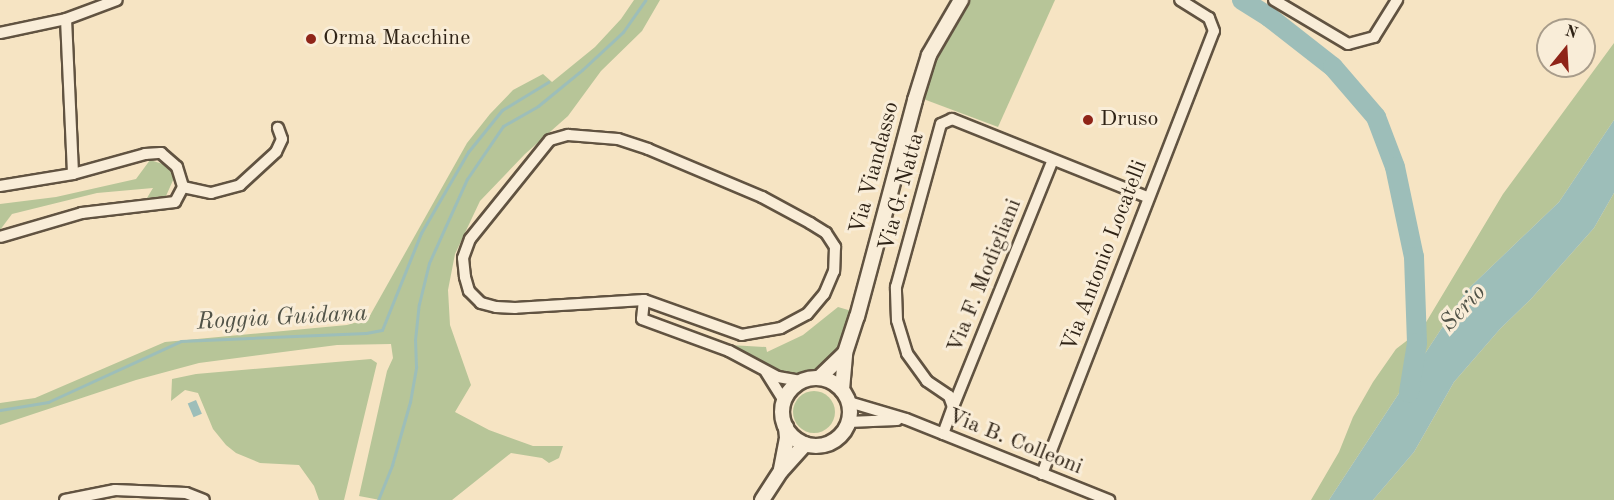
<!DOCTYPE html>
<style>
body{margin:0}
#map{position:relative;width:1614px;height:500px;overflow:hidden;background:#f6e4c3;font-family:"Old Standard TT",serif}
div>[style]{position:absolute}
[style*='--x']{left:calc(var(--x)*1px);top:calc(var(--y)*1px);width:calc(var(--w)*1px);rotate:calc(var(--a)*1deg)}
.green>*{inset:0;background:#b7c598}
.round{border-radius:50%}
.water>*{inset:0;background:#9dbeb9;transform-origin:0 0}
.stream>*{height:3px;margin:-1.5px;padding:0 1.5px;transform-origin:1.5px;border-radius:1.5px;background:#9dbeb9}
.river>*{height:20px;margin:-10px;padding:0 10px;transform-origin:10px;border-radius:10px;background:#9dbeb9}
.roads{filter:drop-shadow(2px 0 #615341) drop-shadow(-2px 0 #615341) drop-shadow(0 2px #615341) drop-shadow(0 -2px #615341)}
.minor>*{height:10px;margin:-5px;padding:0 5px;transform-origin:5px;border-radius:5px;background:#f9edd8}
.tertiary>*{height:14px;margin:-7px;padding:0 7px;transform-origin:7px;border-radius:7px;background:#f9edd8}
.tertiary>.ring{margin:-7px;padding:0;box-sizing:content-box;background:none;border:14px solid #f9edd8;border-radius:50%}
.dots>*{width:16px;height:16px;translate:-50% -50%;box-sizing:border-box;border:3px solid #f9edd8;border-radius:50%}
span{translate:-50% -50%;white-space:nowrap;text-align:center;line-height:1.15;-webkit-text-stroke:6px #f9edd8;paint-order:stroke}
.poi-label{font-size:22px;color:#2f2316}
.left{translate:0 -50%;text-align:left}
.street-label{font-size:22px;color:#2f2316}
.water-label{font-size:24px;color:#505247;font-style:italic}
.north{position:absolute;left:1536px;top:18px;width:60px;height:60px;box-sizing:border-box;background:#f9edd8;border:2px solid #a89c8a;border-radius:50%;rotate:18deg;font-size:16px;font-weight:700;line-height:24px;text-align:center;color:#2f2316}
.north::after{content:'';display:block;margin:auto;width:21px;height:27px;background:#8f2418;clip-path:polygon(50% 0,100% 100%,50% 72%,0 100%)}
</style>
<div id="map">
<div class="green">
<div style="clip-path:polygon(634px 0,660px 0,642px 31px,601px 71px,568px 116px,525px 154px,480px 201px,455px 254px,448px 290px,450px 325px,471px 385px,455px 412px,489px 430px,533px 446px,563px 446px,559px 458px,549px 463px,542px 458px,511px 453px,452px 500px,380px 500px,359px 496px,387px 371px,393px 358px,391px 344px,337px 345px,199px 363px,136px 380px,0 425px,0 403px,35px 398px,165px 342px,347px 325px,368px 319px,467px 143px,490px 114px,513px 90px,543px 74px,552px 82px,595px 47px,621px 19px)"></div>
<div style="clip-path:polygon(964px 0,1055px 0,998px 127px,918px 97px,927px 71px)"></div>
<div style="clip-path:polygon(1614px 43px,1614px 120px,1559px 202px,1466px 291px,1329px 500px,1311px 500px,1339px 452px,1353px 417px,1373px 382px,1396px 349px,1422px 329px,1503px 194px)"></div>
<div style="clip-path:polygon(150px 160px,166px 165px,171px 170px,174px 178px,166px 196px,147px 198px,153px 188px,97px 193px,12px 214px,0 230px,0 204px,56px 197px,136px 179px)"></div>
<div style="clip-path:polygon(1614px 193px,1614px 500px,1373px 500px,1414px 452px,1454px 382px,1500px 329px,1531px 299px,1594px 228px)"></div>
<div style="clip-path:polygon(838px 307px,855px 312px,840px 349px,814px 374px,795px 380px,730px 345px,766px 347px,767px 352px,803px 335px)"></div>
<div style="clip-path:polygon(371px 359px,377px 363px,344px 500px,319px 500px,314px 486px,299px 465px,260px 463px,236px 453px,226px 445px,213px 429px,198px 393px,185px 390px,171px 401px,172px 379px,196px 374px)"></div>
<div class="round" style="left:793px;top:391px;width:42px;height:42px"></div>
</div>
<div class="water">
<div style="clip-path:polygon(1614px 120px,1614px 193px,1594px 228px,1531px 299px,1500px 329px,1454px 382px,1414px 452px,1373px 500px,1329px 500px,1466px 291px,1559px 202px)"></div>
<div style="left:196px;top:400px;width:15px;height:9px;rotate:67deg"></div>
</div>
<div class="stream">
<div style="--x:0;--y:410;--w:49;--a:-9.5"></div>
<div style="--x:48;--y:402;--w:146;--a:-24.6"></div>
<div style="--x:181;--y:341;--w:185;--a:-2.5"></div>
<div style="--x:366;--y:333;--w:16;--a:-11"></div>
<div style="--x:382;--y:330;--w:105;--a:-68.1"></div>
<div style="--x:421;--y:233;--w:94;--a:-59.9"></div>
<div style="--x:468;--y:152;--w:54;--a:-51"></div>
<div style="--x:502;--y:110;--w:54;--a:-31.3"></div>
<div style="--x:378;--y:500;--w:38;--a:-68"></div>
<div style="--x:392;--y:465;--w:66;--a:-74.1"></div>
<div style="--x:410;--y:402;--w:36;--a:-80"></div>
<div style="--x:416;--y:367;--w:27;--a:-92"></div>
<div style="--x:415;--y:340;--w:36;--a:-84"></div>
<div style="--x:419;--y:304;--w:42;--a:-76.3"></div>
<div style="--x:429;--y:263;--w:92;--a:-65.7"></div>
<div style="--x:467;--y:179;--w:64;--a:-55.8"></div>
<div style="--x:503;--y:126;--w:40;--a:-29.7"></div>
<div style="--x:538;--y:106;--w:57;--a:-39.3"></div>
<div style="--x:582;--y:70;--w:56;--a:-42.8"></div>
<div style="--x:623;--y:32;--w:39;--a:-55"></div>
</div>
<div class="river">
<div style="--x:1242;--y:0;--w:32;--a:32"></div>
<div style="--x:1269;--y:17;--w:81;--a:38"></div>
<div style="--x:1333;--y:67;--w:66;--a:49.3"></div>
<div style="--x:1376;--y:117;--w:53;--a:69.2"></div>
<div style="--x:1395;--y:167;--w:92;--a:78.1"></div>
<div style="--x:1414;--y:257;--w:86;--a:88"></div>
<div style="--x:1417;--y:343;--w:50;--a:99.3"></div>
</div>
<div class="roads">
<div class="minor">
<div style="--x:1274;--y:0;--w:86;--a:30.7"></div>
<div style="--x:1348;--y:44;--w:27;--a:-15"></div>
<div style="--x:1374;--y:37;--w:44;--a:-58.1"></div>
<div style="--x:66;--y:19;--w:155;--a:87.4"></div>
<div style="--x:0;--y:33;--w:67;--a:-12"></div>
<div style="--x:66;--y:19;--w:54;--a:-20.4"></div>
<div style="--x:568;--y:135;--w:50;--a:4.6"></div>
<div style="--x:618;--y:139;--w:32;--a:18"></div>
<div style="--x:648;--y:149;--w:124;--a:22.8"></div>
<div style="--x:762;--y:197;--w:55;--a:28.4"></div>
<div style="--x:810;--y:223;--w:19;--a:32"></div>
<div style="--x:826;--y:233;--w:17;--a:57"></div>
<div style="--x:835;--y:247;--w:24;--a:92"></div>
<div style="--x:834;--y:271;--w:25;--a:113"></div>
<div style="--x:824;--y:294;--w:26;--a:130"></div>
<div style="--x:807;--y:314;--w:30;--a:152"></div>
<div style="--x:781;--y:328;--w:40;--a:170"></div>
<div style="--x:742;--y:335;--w:104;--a:-160.3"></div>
<div style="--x:644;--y:300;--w:129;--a:176.5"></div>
<div style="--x:515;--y:308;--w:19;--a:-177"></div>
<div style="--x:496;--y:307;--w:16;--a:-165"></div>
<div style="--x:481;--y:303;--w:17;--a:-135"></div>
<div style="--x:469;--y:291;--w:15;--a:-106"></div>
<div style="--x:465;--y:277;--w:19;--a:-96"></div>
<div style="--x:463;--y:258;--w:20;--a:-70"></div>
<div style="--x:470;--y:239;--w:127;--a:-51.1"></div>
<div style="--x:550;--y:140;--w:19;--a:-16"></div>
<div style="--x:0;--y:186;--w:74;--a:-9.3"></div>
<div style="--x:73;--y:174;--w:75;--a:-15.5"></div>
<div style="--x:145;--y:154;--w:16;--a:-4"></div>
<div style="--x:161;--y:153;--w:21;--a:41"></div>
<div style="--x:177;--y:167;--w:21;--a:73"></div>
<div style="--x:183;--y:187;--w:17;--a:118"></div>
<div style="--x:175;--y:202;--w:94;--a:173.3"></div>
<div style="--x:82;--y:213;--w:85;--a:163.7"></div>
<div style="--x:183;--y:187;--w:29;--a:12"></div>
<div style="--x:211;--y:193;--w:30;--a:-15"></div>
<div style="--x:240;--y:185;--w:49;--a:-42.5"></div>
<div style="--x:276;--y:152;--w:14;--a:-65"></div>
<div style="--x:282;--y:139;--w:12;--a:-110"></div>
<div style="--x:644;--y:300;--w:19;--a:96"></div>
<div style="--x:642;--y:319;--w:93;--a:20.2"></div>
<div style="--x:729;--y:351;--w:55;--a:28"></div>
<div style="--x:778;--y:377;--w:23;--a:10"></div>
<div style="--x:766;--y:372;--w:34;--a:58"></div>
<div style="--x:849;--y:402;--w:59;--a:16.6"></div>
<div style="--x:906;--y:419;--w:219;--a:21.8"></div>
<div style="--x:953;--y:407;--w:266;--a:-68"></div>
<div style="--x:848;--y:422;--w:49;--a:-2.3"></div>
<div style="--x:943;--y:434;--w:29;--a:-70"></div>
<div style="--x:953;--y:407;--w:12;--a:-110"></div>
<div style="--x:949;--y:396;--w:27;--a:-146"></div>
<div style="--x:927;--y:381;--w:34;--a:-126"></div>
<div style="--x:907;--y:353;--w:34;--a:-107"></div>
<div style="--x:897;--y:320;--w:33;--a:-92"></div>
<div style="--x:896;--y:287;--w:169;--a:-74.6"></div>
<div style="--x:941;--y:124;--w:12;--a:-24"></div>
<div style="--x:952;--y:119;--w:210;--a:21.8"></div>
<div style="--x:1042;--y:474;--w:475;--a:-68.8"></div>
<div style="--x:1214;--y:31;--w:14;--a:-111"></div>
<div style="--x:1209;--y:18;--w:34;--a:-148"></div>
<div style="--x:65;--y:500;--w:51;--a:-11.3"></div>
<div style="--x:115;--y:490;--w:71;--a:2.4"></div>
<div style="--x:186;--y:493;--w:19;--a:21"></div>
</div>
<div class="tertiary">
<div style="--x:819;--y:378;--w:36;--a:-44"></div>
<div class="ring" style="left:782px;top:378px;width:54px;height:54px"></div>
<div style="--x:842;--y:390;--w:37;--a:-85"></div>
<div style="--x:845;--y:353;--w:38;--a:-72"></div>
<div style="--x:857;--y:317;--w:225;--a:-75"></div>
<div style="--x:915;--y:100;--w:47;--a:-72.7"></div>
<div style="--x:929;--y:55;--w:64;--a:-59.8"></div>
<div style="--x:781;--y:469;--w:33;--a:-79"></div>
<div style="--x:787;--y:437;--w:10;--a:-96"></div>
<div style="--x:762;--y:500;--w:35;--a:-57"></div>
<div style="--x:781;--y:471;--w:36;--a:-48"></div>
</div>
</div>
<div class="dots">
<div style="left:311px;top:39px;background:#8f2418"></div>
<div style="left:1088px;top:120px;background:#8f2418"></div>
</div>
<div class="poi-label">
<span class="left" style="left:323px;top:39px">Orma Macchine</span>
<span class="left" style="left:1100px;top:120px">Druso</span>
</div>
<div class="street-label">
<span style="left:875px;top:168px;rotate:-75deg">Via Viandasso</span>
<span style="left:902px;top:192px;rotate:-75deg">Via G. Natta</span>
<span style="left:1105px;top:256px;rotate:-69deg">Via Antonio Locatelli</span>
<span style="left:985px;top:276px;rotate:-68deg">Via F. Modigliani</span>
<span style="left:1015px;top:442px;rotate:22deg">Via B. Colleoni</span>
</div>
<div class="water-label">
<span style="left:1464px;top:309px;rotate:-47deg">Serio</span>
<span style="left:282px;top:319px;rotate:-3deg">Roggia Guidana</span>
</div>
<div class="north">N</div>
</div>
